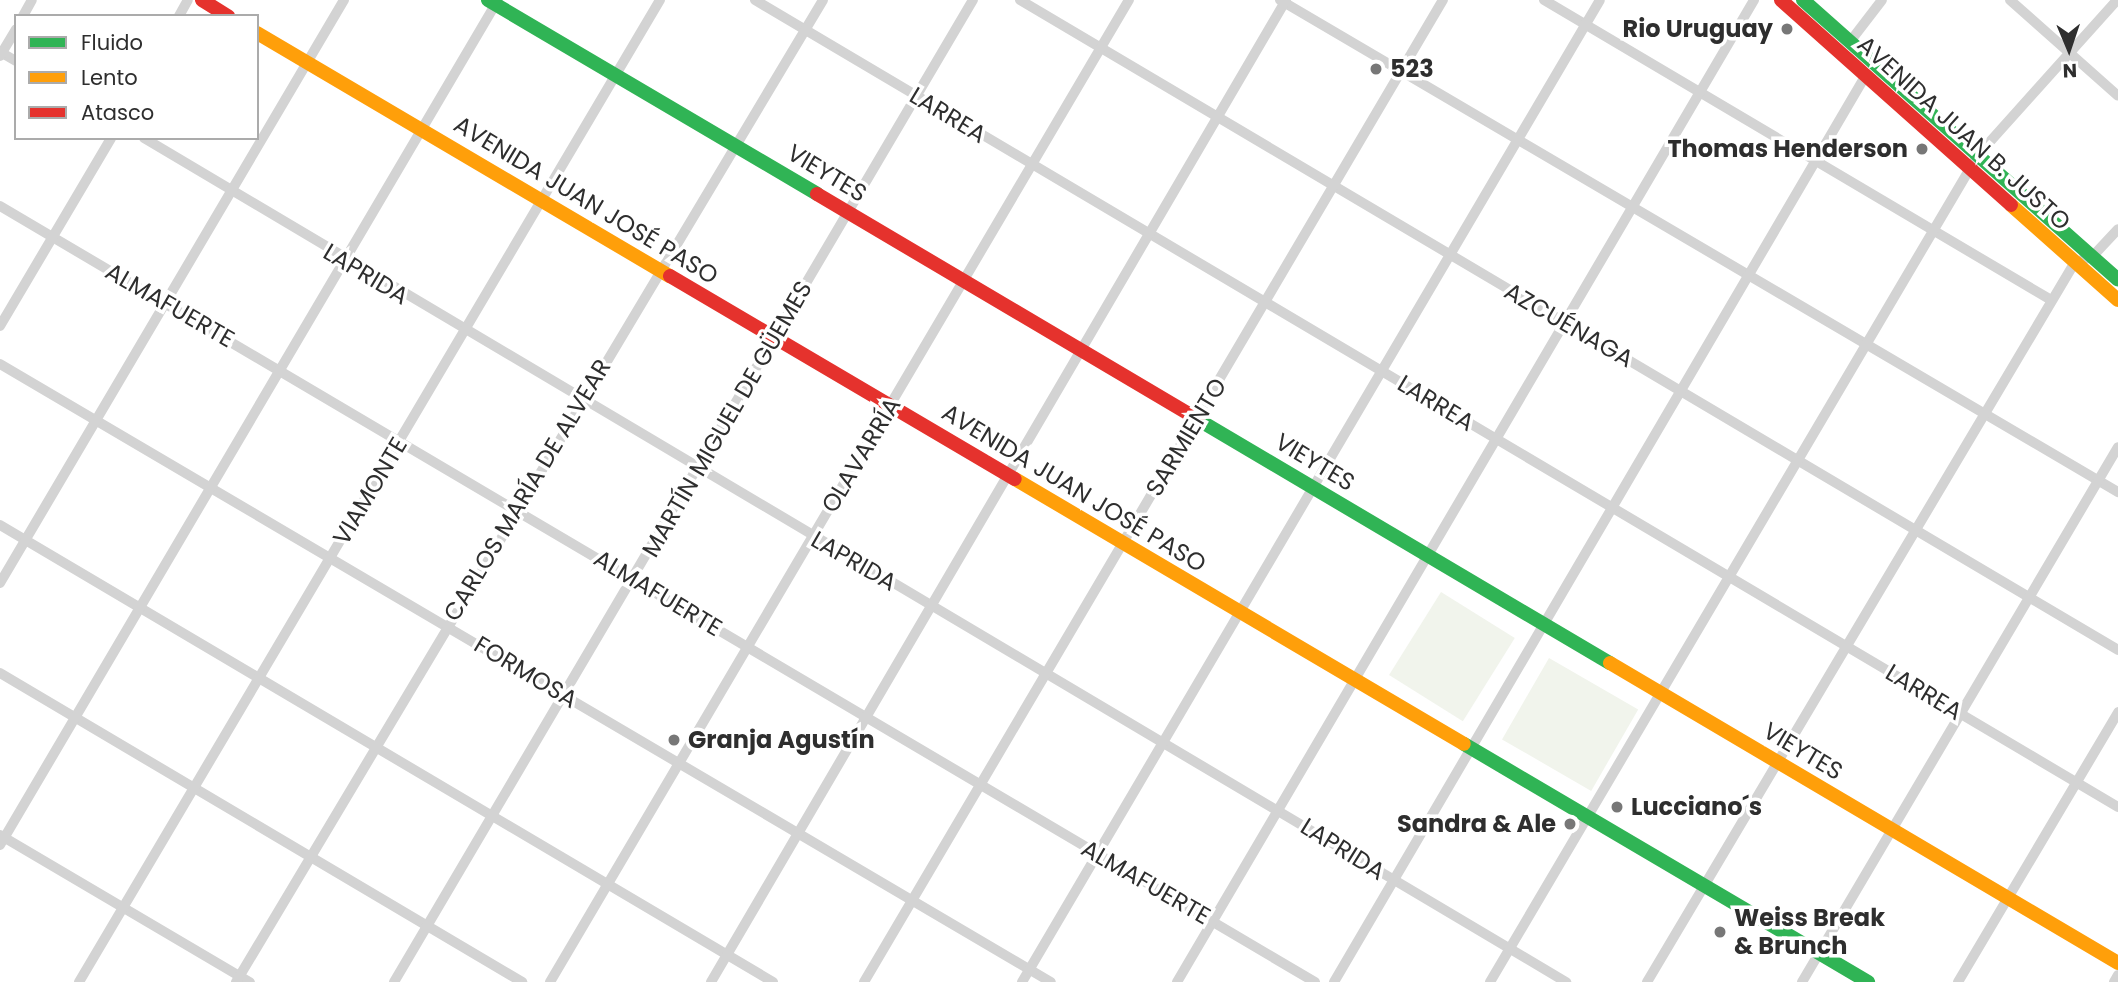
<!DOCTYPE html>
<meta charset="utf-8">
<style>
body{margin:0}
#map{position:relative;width:2118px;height:982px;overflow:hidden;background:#fff;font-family:Poppins,sans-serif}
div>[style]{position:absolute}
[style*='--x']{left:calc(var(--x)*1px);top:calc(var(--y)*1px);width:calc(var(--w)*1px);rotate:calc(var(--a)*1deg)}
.green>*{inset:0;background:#f1f4ec;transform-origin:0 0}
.street>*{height:10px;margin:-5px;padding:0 5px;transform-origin:5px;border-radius:5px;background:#d3d3d3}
.fast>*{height:14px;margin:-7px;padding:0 7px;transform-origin:7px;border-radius:7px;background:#30b455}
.slow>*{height:14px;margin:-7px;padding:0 7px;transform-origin:7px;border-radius:7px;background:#ff9f0a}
.jam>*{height:14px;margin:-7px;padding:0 7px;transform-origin:7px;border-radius:7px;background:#e5322d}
.dots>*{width:19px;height:19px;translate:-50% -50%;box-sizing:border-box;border:4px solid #fff;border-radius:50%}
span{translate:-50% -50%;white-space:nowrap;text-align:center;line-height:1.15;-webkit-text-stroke:7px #fff;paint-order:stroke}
.poi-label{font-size:24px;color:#2e2e2e;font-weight:700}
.right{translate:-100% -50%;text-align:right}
.left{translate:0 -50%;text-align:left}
.street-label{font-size:24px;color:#2e2e2e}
.legend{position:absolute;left:14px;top:14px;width:245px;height:126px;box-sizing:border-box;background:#fff;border:2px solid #ababab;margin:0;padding:9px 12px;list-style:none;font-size:21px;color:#2e2e2e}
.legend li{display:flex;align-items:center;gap:14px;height:35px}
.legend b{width:35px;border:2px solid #ababab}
.north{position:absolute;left:2034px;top:14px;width:70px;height:70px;-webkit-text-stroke:5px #fff;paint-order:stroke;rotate:178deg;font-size:19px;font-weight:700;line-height:28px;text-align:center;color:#2e2e2e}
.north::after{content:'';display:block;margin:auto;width:24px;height:32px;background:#2e2e2e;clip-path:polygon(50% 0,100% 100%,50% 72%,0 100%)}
</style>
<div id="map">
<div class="green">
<div style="left:1441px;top:592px;width:87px;height:98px;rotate:32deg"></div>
<div style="left:1549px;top:658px;width:103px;height:94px;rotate:30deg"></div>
</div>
<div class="street">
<div style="--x:755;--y:0;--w:1584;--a:30.63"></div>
<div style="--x:1020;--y:0;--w:1276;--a:30.62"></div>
<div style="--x:1280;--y:0;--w:972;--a:30.42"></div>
<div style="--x:1544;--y:0;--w:589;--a:30.61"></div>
<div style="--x:2010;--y:0;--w:144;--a:41.6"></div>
<div style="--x:23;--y:16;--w:18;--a:-61"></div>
<div style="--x:179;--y:16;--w:18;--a:-61"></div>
<div style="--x:1849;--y:43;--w:54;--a:-52.5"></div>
<div style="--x:2;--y:53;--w:16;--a:30"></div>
<div style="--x:0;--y:56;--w:31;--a:-59"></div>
<div style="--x:144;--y:138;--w:1654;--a:30.69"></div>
<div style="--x:0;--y:206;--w:1527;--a:30.55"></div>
<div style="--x:0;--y:326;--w:218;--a:-59.4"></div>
<div style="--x:0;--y:364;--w:1219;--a:30.46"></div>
<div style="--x:0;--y:525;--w:898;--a:30.59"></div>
<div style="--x:0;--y:583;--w:677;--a:-59.46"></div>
<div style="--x:0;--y:673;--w:607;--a:30.62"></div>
<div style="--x:0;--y:835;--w:290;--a:30.5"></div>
<div style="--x:0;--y:845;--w:981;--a:-59.49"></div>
<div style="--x:79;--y:982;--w:1141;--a:-59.39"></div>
<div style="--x:236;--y:982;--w:1144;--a:-59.13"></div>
<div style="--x:394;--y:982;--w:1140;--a:-59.48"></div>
<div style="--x:550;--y:982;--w:1140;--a:-59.48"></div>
<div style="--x:711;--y:982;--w:1138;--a:-59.65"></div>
<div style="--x:864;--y:982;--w:1140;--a:-59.48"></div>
<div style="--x:1022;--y:982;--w:1139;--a:-59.52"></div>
<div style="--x:1177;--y:982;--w:1139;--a:-59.56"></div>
<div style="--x:1334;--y:982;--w:1052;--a:-59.61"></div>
<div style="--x:1490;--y:982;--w:960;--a:-59.46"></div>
<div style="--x:1978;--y:155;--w:208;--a:-48.1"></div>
<div style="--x:1647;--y:982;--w:838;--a:-59.27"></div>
<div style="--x:2075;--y:262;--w:18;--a:-16"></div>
<div style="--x:2092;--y:257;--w:38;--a:-47"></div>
<div style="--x:1802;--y:982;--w:621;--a:-59.43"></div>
<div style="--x:1958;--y:982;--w:314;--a:-59.3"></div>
<div style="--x:2114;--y:982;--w:8;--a:-60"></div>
</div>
<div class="fast">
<div style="--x:488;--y:0;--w:382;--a:30.5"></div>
<div style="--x:1803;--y:0;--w:421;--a:41.6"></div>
<div style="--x:1197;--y:419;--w:480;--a:30.6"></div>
<div style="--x:1464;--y:744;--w:469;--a:30.5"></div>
</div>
<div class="slow">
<div style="--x:257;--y:33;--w:479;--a:30.5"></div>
<div style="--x:2011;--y:205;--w:143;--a:41.6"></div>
<div style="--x:1015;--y:479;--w:521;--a:30.55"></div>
<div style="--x:1610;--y:663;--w:590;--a:30.56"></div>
</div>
<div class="jam">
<div style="--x:202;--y:0;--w:31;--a:32"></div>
<div style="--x:1781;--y:0;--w:308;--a:41.7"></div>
<div style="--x:817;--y:194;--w:442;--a:30.6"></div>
<div style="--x:670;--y:276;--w:400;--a:30.5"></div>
</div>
<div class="dots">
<div style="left:1787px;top:29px;background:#777"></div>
<div style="left:1376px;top:69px;background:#777"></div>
<div style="left:1922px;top:149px;background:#777"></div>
<div style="left:674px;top:740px;background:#777"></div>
<div style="left:1617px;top:807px;background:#777"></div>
<div style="left:1570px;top:824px;background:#777"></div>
<div style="left:1720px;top:932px;background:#777"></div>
</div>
<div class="poi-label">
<span class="right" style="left:1773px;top:29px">Rio Uruguay</span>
<span class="left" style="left:1390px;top:69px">523</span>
<span class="right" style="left:1908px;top:149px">Thomas Henderson</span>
<span class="left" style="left:688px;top:740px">Granja Agustín</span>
<span class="left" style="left:1631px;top:807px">Lucciano´s</span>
<span class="right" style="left:1556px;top:824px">Sandra &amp; Ale</span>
<span class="left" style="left:1734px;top:932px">Weiss Break<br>&amp; Brunch</span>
</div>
<div class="street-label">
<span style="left:948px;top:115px;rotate:31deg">LARREA</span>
<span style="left:1964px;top:133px;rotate:42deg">AVENIDA JUAN B. JUSTO</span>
<span style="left:827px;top:173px;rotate:31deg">VIEYTES</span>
<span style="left:586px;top:200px;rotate:31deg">AVENIDA JUAN JOSÉ PASO</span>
<span style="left:366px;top:274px;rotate:31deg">LAPRIDA</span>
<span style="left:170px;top:305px;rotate:30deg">ALMAFUERTE</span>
<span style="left:1569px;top:325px;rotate:30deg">AZCUÉNAGA</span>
<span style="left:1436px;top:403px;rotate:31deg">LARREA</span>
<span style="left:727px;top:419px;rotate:-60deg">MARTÍN MIGUEL DE GÜEMES</span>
<span style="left:1186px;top:437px;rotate:-59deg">SARMIENTO</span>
<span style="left:861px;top:455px;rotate:-59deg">OLAVARRÍA</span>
<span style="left:1315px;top:462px;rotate:31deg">VIEYTES</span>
<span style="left:1074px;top:488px;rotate:31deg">AVENIDA JUAN JOSÉ PASO</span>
<span style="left:527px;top:490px;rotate:-59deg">CARLOS MARÍA DE ALVEAR</span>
<span style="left:370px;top:491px;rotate:-59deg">VIAMONTE</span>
<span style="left:854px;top:561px;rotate:30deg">LAPRIDA</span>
<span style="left:658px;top:593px;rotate:31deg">ALMAFUERTE</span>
<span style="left:526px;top:672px;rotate:31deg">FORMOSA</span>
<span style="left:1924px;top:692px;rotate:31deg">LARREA</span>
<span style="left:1803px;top:751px;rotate:31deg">VIEYTES</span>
<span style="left:1343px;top:849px;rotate:32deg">LAPRIDA</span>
<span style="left:1146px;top:882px;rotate:30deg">ALMAFUERTE</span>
</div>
<ul class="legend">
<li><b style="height:9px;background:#30b455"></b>Fluido</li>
<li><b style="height:9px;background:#ff9f0a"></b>Lento</li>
<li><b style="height:9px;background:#e5322d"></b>Atasco</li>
</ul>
<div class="north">N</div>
</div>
